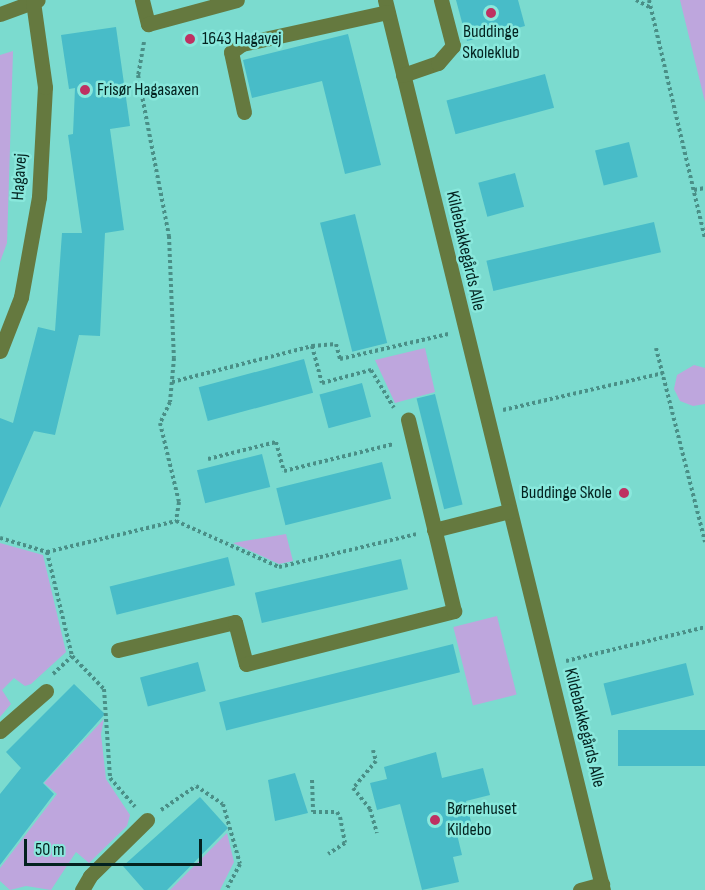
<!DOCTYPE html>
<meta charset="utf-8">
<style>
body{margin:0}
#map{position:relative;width:705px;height:890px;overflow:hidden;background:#7bdbcf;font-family:"Sofia Sans Condensed",sans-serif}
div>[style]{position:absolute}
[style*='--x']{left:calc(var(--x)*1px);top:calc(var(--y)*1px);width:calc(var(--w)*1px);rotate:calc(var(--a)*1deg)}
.green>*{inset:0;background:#bea6dd;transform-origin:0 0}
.building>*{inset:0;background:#48bcc8;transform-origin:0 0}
.path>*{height:4px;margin-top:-2px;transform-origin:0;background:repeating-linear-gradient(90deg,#4a8f87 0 3px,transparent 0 6px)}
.minor>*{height:15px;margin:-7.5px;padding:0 7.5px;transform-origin:7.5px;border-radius:7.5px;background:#65793f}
.dots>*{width:16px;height:16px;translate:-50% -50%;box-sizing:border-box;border:3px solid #89e8dc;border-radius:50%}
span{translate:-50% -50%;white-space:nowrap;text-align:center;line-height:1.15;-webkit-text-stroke:5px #89e8dc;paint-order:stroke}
.poi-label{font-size:18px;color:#03221f}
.left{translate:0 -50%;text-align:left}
.right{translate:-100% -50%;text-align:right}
.street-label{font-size:18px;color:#03221f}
.scale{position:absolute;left:24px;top:839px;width:178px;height:27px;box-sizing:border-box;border:3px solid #03221f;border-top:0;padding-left:8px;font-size:18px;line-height:21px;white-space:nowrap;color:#03221f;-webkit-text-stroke:4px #89e8dc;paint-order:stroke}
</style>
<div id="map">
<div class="green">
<div style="clip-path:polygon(680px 0,705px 0,705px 102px)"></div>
<div style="clip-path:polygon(13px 51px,7px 243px,0 262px,0 55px)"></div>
<div style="clip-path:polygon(425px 348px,435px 392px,395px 403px,375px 360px)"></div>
<div style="clip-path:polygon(694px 365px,705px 368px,705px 404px,693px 406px,680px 401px,674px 389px,677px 375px)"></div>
<div style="clip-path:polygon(286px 534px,293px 561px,279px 564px,233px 543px)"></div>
<div style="clip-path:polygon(0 543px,43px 555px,66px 652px,31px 684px,25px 686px,14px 678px,2px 690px,11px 704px,0 717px)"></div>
<div style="left:497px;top:616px;width:81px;height:45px;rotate:76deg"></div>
<div style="clip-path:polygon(104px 719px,101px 734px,106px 779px,130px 815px,127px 826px,89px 863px,76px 852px,51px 890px,26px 886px,10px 890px,0 881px,0 868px,57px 794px,44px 783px)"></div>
<div style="clip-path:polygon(227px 833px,234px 862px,220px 890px,170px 890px)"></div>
</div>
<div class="building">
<div style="clip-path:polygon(456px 0,518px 0,525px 26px,467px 41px)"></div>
<div style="clip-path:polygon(116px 27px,130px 126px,110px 129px,124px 230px,105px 233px,100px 336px,79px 335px,55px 435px,34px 431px,0 508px,0 418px,13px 423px,38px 327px,55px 331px,62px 233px,82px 233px,68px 135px,73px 134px,75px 88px,69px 89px,61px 35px)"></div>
<div style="clip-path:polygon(348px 34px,381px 165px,345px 174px,322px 81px,252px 98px,243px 60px)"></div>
<div style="left:545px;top:74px;width:35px;height:102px;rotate:75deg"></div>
<div style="left:629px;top:142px;width:36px;height:35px;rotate:76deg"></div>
<div style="left:515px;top:173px;width:35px;height:38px;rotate:75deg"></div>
<div style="left:355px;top:214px;width:133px;height:36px;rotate:76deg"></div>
<div style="left:654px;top:222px;width:31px;height:172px;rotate:77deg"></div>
<div style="left:304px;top:359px;width:35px;height:109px;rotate:75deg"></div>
<div style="left:362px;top:383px;width:35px;height:44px;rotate:75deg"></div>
<div style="left:435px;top:394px;width:114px;height:19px;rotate:76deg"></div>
<div style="left:262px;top:454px;width:34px;height:67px;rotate:76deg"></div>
<div style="left:382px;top:462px;width:38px;height:109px;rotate:76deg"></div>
<div style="left:228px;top:557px;width:29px;height:122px;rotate:76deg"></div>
<div style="left:401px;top:559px;width:31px;height:150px;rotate:77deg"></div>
<div style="left:453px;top:644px;width:29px;height:241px;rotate:76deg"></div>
<div style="left:198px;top:662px;width:30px;height:60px;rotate:75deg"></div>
<div style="left:686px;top:663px;width:33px;height:85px;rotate:76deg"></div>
<div style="clip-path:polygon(74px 684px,105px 714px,43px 783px,54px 794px,0 865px,0 794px,21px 768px,6px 752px)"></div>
<div style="left:705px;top:730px;width:36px;height:87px;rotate:90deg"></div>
<div style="clip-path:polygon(436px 752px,442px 778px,483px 768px,490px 795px,466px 801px,472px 826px,456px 830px,462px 855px,453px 857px,459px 882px,422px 890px,400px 804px,377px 810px,370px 783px,387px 779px,384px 767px)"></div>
<div style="clip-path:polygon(295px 773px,308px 813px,275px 821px,268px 780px)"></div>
<div style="clip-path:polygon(200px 797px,228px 828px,167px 890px,144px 890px,123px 866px)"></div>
</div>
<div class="path">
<div style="--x:636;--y:0;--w:17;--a:28"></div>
<div style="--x:649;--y:0;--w:244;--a:76.8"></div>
<div style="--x:144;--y:42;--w:34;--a:100"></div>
<div style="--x:138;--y:75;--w:164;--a:79.1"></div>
<div style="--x:169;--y:236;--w:122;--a:87.7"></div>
<div style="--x:174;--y:358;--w:44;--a:95.2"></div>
<div style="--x:170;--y:402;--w:23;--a:115"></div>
<div style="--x:160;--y:423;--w:81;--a:76.5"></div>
<div style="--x:179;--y:502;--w:19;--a:99"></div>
<div style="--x:694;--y:190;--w:11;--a:-10"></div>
<div style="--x:312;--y:346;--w:24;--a:-5"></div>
<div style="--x:336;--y:344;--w:16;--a:75"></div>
<div style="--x:340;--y:359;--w:111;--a:-13"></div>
<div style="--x:656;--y:348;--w:200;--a:75.8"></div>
<div style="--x:172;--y:382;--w:145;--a:-14.4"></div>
<div style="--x:312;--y:346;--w:38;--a:75"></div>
<div style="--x:322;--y:383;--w:51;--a:-14.9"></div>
<div style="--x:371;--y:370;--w:44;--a:58.8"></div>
<div style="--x:503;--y:410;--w:164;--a:-13"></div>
<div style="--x:208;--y:459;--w:70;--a:-14"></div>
<div style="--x:276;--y:442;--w:30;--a:75"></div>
<div style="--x:284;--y:471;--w:113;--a:-13.8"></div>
<div style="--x:0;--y:538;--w:49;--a:16.6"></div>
<div style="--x:47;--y:552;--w:133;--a:-13.5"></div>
<div style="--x:176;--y:521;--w:113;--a:24.1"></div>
<div style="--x:279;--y:567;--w:141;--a:-13.5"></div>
<div style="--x:47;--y:552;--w:107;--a:76.5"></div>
<div style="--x:72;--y:656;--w:46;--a:45.9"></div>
<div style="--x:104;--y:689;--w:89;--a:86.1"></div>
<div style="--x:110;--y:778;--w:38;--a:49"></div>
<div style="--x:566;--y:661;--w:143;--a:-13.7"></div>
<div style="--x:53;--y:674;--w:26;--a:-43"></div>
<div style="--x:373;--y:750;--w:11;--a:75"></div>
<div style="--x:376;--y:761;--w:35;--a:130"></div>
<div style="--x:353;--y:788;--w:27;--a:51"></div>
<div style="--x:370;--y:809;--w:25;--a:74"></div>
<div style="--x:312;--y:780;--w:32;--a:88"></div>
<div style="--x:313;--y:812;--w:24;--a:0"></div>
<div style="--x:337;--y:812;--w:6;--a:59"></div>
<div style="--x:340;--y:817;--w:26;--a:79"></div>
<div style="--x:345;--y:843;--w:20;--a:147"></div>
<div style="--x:161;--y:810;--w:42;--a:-34.4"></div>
<div style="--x:196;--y:786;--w:32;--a:34"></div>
<div style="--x:223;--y:804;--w:62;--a:74.2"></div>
<div style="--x:240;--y:864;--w:30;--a:118"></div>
</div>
<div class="minor">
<div style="--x:142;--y:0;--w:25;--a:76"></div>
<div style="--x:148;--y:24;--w:92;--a:-15.1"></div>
<div style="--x:385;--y:0;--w:916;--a:76.24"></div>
<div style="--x:0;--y:14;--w:40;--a:-20.2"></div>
<div style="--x:403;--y:75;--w:37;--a:-19"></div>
<div style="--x:438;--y:63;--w:23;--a:-49"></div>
<div style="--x:453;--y:46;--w:48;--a:-104.6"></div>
<div style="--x:244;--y:112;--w:61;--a:-102.2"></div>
<div style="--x:231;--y:52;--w:14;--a:-36"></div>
<div style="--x:242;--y:44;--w:149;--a:-12.4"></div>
<div style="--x:0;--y:351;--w:58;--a:-68.7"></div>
<div style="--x:21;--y:297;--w:102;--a:-79.8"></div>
<div style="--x:39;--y:197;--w:110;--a:-86.9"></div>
<div style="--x:45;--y:87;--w:86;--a:-98"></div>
<div style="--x:434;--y:530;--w:77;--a:-14.2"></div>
<div style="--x:118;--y:650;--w:120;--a:-13.5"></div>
<div style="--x:235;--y:622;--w:43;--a:75.3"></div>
<div style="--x:246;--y:664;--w:215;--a:-14.3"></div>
<div style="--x:454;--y:611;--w:197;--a:-103.5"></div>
<div style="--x:0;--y:731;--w:61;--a:-41"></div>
<div style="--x:82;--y:890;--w:16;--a:-60"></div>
<div style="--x:90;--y:876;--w:80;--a:-44.5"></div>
<div style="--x:580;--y:890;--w:23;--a:-15"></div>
</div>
<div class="dots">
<div style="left:491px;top:13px;background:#be3162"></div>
<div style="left:190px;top:39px;background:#be3162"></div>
<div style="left:85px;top:90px;background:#be3162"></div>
<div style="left:624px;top:493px;background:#be3162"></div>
<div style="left:435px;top:820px;background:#be3162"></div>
</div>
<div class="poi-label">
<span style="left:491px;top:43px">Buddinge<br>Skoleklub</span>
<span class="left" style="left:202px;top:39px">1643 Hagavej</span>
<span class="left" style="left:97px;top:90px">Frisør Hagasaxen</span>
<span class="right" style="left:612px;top:493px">Buddinge Skole</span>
<span class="left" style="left:447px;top:820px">Børnehuset<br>Kildebo</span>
</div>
<div class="street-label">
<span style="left:20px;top:177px;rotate:-86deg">Hagavej</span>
<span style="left:465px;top:251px;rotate:77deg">Kildebakkegårds Alle</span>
<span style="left:584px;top:728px;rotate:76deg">Kildebakkegårds Alle</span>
</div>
<div class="scale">50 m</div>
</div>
